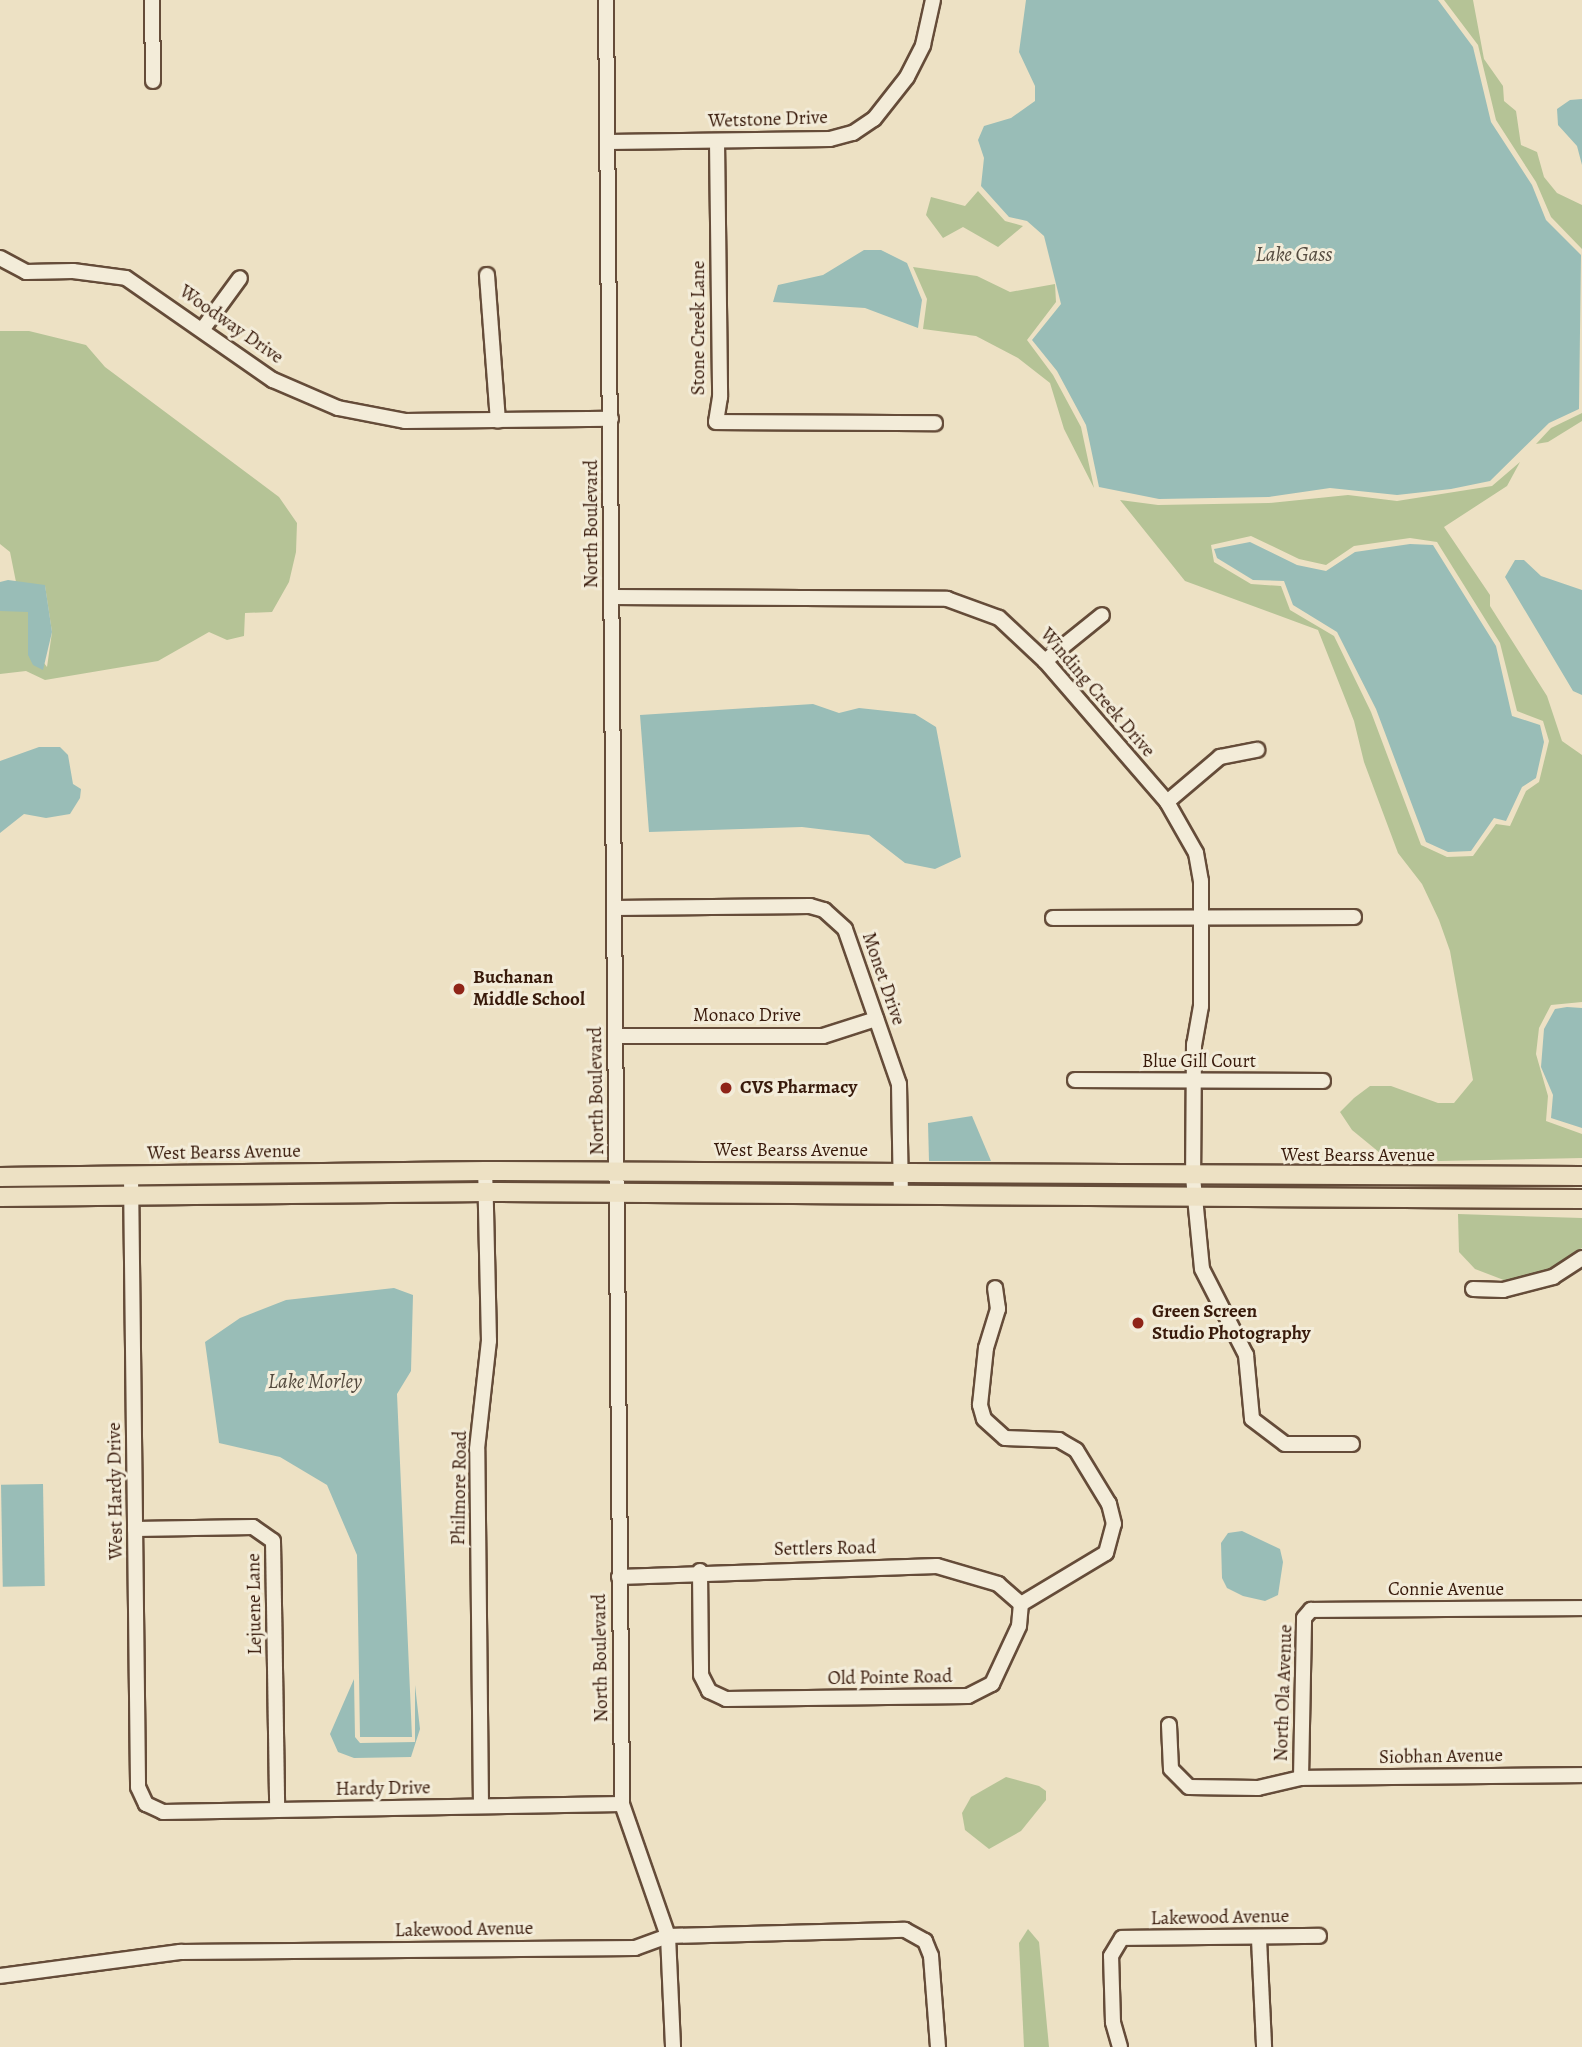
<!DOCTYPE html>
<style>
body{margin:0}
#map{position:relative;width:1582px;height:2047px;overflow:hidden;background:#ede1c4;font-family:Alegreya,serif}
div>[style]{position:absolute}
[style*='--x']{left:calc(var(--x)*1px);top:calc(var(--y)*1px);width:calc(var(--w)*1px);rotate:calc(var(--a)*1deg)}
.green>*{inset:0;background:#b5c396}
.water>*{inset:0;background:#99bdb7;transform-origin:0 0}
.roads{filter:drop-shadow(2px 0 #654c39) drop-shadow(-2px 0 #654c39) drop-shadow(0 2px #654c39) drop-shadow(0 -2px #654c39)}
.minor>*{height:14px;margin:-7px;padding:0 7px;transform-origin:7px;border-radius:7px;background:#f3ecd9}
.major>*{height:18px;margin:-9px;padding:0 9px;transform-origin:9px;border-radius:9px;background:#ede1c4}
.dots>*{width:19px;height:19px;translate:-50% -50%;box-sizing:border-box;border:4px solid #f3ecd9;border-radius:50%}
span{translate:-50% -50%;white-space:nowrap;text-align:center;line-height:1.15;-webkit-text-stroke:6px #f3ecd9;paint-order:stroke}
.street-label{font-size:19px;color:#381a0b}
.poi-label{font-size:19px;color:#381a0b;font-weight:700}
.left{translate:0 -50%;text-align:left}
.water-label{font-size:21px;color:#554b3f;font-style:italic}
</style>
<div id="map">
<div class="green">
<div style="clip-path:polygon(1444px 0,1473px 0,1484px 59px,1503px 86px,1504px 101px,1516px 111px,1521px 145px,1537px 152px,1544px 177px,1557px 193px,1582px 205px,1582px 249px,1551px 217px,1536px 182px,1496px 120px,1478px 45px)"></div>
<div style="clip-path:polygon(978px 191px,1005px 221px,1023px 226px,998px 247px,963px 227px,943px 238px,926px 215px,931px 197px,965px 206px)"></div>
<div style="clip-path:polygon(913px 267px,977px 276px,1010px 292px,1055px 284px,1056px 302px,1027px 340px,1053px 375px,1081px 427px,1094px 488px,1064px 429px,1050px 383px,1018px 358px,976px 336px,923px 329px,927px 299px)"></div>
<div style="clip-path:polygon(0 331px,29px 331px,86px 345px,105px 367px,279px 497px,297px 523px,296px 552px,289px 582px,272px 612px,245px 613px,244px 636px,227px 640px,209px 632px,158px 661px,45px 680px,26px 671px,0 674px,0 611px,28px 611px,28px 642px,47px 667px,52px 632px,45px 586px,16px 582px,10px 552px,0 544px)"></div>
<div style="clip-path:polygon(1582px 413px,1582px 421px,1548px 442px,1536px 444px,1551px 428px)"></div>
<div style="clip-path:polygon(evenodd,1520px 462px,1507px 486px,1444px 527px,1490px 595px,1490px 606px,1547px 696px,1562px 741px,1582px 755px,1582px 1002px,1551px 1005px,1539px 1028px,1536px 1054px,1548px 1096px,1546px 1121px,1582px 1134px,1582px 1158px,1391px 1162px,1352px 1130px,1340px 1112px,1354px 1098px,1370px 1086px,1391px 1086px,1438px 1103px,1454px 1103px,1473px 1080px,1450px 951px,1439px 920px,1422px 884px,1398px 853px,1364px 762px,1354px 721px,1318px 630px,1185px 581px,1120px 500px,1158px 505px,1269px 503px,1348px 495px,1397px 501px,1492px 486px,1520px 462px,1251px 536px,1299px 559px,1326px 565px,1354px 546px,1410px 538px,1437px 542px,1500px 643px,1517px 711px,1543px 721px,1549px 741px,1539px 782px,1526px 791px,1510px 826px,1496px 824px,1473px 856px,1447px 857px,1421px 845px,1371px 712px,1334px 636px,1290px 610px,1281px 586px,1251px 584px,1214px 562px,1211px 545px,1251px 536px)"></div>
<div style="clip-path:polygon(1458px 1214px,1582px 1218px,1582px 1248px,1554px 1269px,1509px 1282px,1475px 1269px,1459px 1252px)"></div>
<div style="clip-path:polygon(1006px 1777px,1039px 1786px,1046px 1791px,1046px 1800px,1021px 1831px,989px 1849px,965px 1830px,962px 1813px,971px 1797px)"></div>
<div style="clip-path:polygon(1028px 1929px,1039px 1942px,1049px 2047px,1024px 2047px,1019px 1943px)"></div>
</div>
<div class="water">
<div style="clip-path:polygon(1026px 0,1438px 0,1473px 47px,1491px 122px,1532px 185px,1546px 220px,1581px 255px,1579px 409px,1549px 423px,1490px 481px,1451px 489px,1397px 495px,1330px 488px,1269px 497px,1159px 499px,1099px 487px,1086px 425px,1057px 371px,1032px 340px,1061px 304px,1044px 236px,1027px 221px,1009px 217px,981px 186px,984px 158px,978px 140px,984px 126px,1011px 118px,1035px 101px,1035px 86px,1019px 52px)"></div>
<div style="clip-path:polygon(1582px 99px,1582px 165px,1577px 146px,1558px 125px,1557px 109px,1570px 100px)"></div>
<div style="clip-path:polygon(864px 250px,881px 250px,907px 263px,922px 300px,918px 328px,865px 308px,773px 302px,778px 285px,823px 275px)"></div>
<div style="clip-path:polygon(1250px 542px,1297px 565px,1326px 571px,1355px 552px,1410px 544px,1433px 545px,1496px 646px,1512px 716px,1540px 725px,1544px 742px,1536px 778px,1522px 787px,1506px 821px,1494px 818px,1471px 851px,1448px 852px,1426px 842px,1376px 709px,1337px 632px,1293px 605px,1284px 581px,1253px 580px,1217px 558px,1214px 549px)"></div>
<div style="clip-path:polygon(1515px 560px,1524px 560px,1541px 576px,1582px 590px,1582px 695px,1573px 691px,1505px 577px)"></div>
<div style="clip-path:polygon(8px 580px,45px 585px,52px 632px,43px 670px,33px 665px,28px 655px,28px 612px,0 611px,0 582px)"></div>
<div style="clip-path:polygon(813px 704px,839px 713px,859px 708px,915px 714px,936px 727px,961px 857px,935px 869px,905px 863px,869px 835px,802px 827px,649px 832px,640px 715px)"></div>
<div style="clip-path:polygon(39px 747px,60px 747px,68px 755px,73px 784px,81px 789px,80px 798px,70px 814px,46px 818px,24px 814px,0 833px,0 761px)"></div>
<div style="clip-path:polygon(1567px 1007px,1582px 1008px,1582px 1128px,1551px 1118px,1553px 1095px,1541px 1067px,1544px 1029px,1555px 1009px)"></div>
<div style="clip-path:polygon(972px 1116px,991px 1161px,929px 1161px,928px 1123px)"></div>
<div style="clip-path:polygon(394px 1288px,413px 1295px,411px 1371px,397px 1394px,412px 1737px,360px 1737px,357px 1555px,327px 1485px,280px 1457px,219px 1443px,205px 1342px,240px 1318px,286px 1300px)"></div>
<div style="left:43px;top:1484px;width:102px;height:42px;rotate:89deg"></div>
<div style="clip-path:polygon(1242px 1531px,1280px 1549px,1283px 1562px,1278px 1595px,1265px 1601px,1243px 1596px,1227px 1588px,1222px 1578px,1221px 1543px,1228px 1533px)"></div>
<div style="clip-path:polygon(354px 1679px,355px 1737px,360px 1743px,415px 1742px,415px 1685px,420px 1729px,411px 1757px,354px 1758px,338px 1752px,330px 1734px)"></div>
</div>
<div class="roads">
<div class="minor">
<div style="--x:152;--y:0;--w:81;--a:89.3"></div>
<div style="--x:606;--y:0;--w:1804;--a:89.49"></div>
<div style="--x:622;--y:1804;--w:140;--a:70.8"></div>
<div style="--x:668;--y:1936;--w:111;--a:87.4"></div>
<div style="--x:717;--y:141;--w:256;--a:89.3"></div>
<div style="--x:720;--y:397;--w:25;--a:99"></div>
<div style="--x:716;--y:422;--w:219;--a:0.3"></div>
<div style="--x:608;--y:142;--w:222;--a:-0.8"></div>
<div style="--x:830;--y:139;--w:24;--a:-15"></div>
<div style="--x:853;--y:133;--w:25;--a:-34"></div>
<div style="--x:874;--y:119;--w:53;--a:-51.8"></div>
<div style="--x:907;--y:77;--w:36;--a:-63"></div>
<div style="--x:923;--y:45;--w:46;--a:-77.5"></div>
<div style="--x:0;--y:258;--w:30;--a:28"></div>
<div style="--x:26;--y:272;--w:47;--a:-1.2"></div>
<div style="--x:73;--y:271;--w:53;--a:7.5"></div>
<div style="--x:126;--y:278;--w:179;--a:34.8"></div>
<div style="--x:273;--y:380;--w:71;--a:23.3"></div>
<div style="--x:338;--y:408;--w:68;--a:11"></div>
<div style="--x:405;--y:421;--w:206;--a:-0.6"></div>
<div style="--x:487;--y:275;--w:146;--a:85.7"></div>
<div style="--x:202;--y:330;--w:64;--a:-53.8"></div>
<div style="--x:612;--y:597;--w:335;--a:0.3"></div>
<div style="--x:947;--y:599;--w:55;--a:20.1"></div>
<div style="--x:999;--y:618;--w:63;--a:43.1"></div>
<div style="--x:1045;--y:661;--w:186;--a:49.1"></div>
<div style="--x:1167;--y:802;--w:59;--a:60.4"></div>
<div style="--x:1196;--y:853;--w:28;--a:80"></div>
<div style="--x:1201;--y:881;--w:125;--a:90"></div>
<div style="--x:1201;--y:1006;--w:39;--a:100"></div>
<div style="--x:1194;--y:1044;--w:133;--a:90.4"></div>
<div style="--x:1193;--y:1177;--w:92;--a:84.4"></div>
<div style="--x:1202;--y:1269;--w:97;--a:62.9"></div>
<div style="--x:1246;--y:1355;--w:64;--a:84.6"></div>
<div style="--x:1252;--y:1419;--w:41;--a:37.1"></div>
<div style="--x:1285;--y:1444;--w:67;--a:0"></div>
<div style="--x:1045;--y:661;--w:73;--a:-38.9"></div>
<div style="--x:1167;--y:802;--w:70;--a:-40.3"></div>
<div style="--x:1220;--y:757;--w:38;--a:-11"></div>
<div style="--x:614;--y:908;--w:196;--a:-0.6"></div>
<div style="--x:810;--y:906;--w:15;--a:16"></div>
<div style="--x:824;--y:910;--w:28;--a:42"></div>
<div style="--x:845;--y:929;--w:164;--a:70.8"></div>
<div style="--x:899;--y:1084;--w:110;--a:89"></div>
<div style="--x:1053;--y:918;--w:301;--a:-0.2"></div>
<div style="--x:615;--y:1036;--w:208;--a:0"></div>
<div style="--x:823;--y:1036;--w:56;--a:-17.8"></div>
<div style="--x:1075;--y:1080;--w:248;--a:0.2"></div>
<div style="--x:131;--y:1175;--w:612;--a:89.34"></div>
<div style="--x:138;--y:1787;--w:19;--a:65"></div>
<div style="--x:146;--y:1804;--w:19;--a:25"></div>
<div style="--x:163;--y:1812;--w:459;--a:-1"></div>
<div style="--x:1473;--y:1289;--w:30;--a:2"></div>
<div style="--x:1503;--y:1290;--w:52;--a:-14.6"></div>
<div style="--x:1553;--y:1277;--w:35;--a:-33"></div>
<div style="--x:135;--y:1529;--w:118;--a:-1"></div>
<div style="--x:253;--y:1527;--w:24;--a:35"></div>
<div style="--x:273;--y:1541;--w:269;--a:89.1"></div>
<div style="--x:700;--y:1571;--w:104;--a:89.4"></div>
<div style="--x:701;--y:1675;--w:18;--a:63"></div>
<div style="--x:709;--y:1691;--w:19;--a:25"></div>
<div style="--x:726;--y:1699;--w:242;--a:-0.7"></div>
<div style="--x:968;--y:1696;--w:27;--a:-27"></div>
<div style="--x:992;--y:1684;--w:64;--a:-65"></div>
<div style="--x:1019;--y:1626;--w:22;--a:-85"></div>
<div style="--x:1021;--y:1604;--w:99;--a:-31"></div>
<div style="--x:1106;--y:1553;--w:30;--a:-75"></div>
<div style="--x:1114;--y:1524;--w:21;--a:-104"></div>
<div style="--x:1109;--y:1504;--w:63;--a:-121.4"></div>
<div style="--x:1076;--y:1450;--w:20;--a:-150"></div>
<div style="--x:1059;--y:1440;--w:54;--a:-177.9"></div>
<div style="--x:1005;--y:1438;--w:28;--a:-138"></div>
<div style="--x:984;--y:1419;--w:15;--a:-106"></div>
<div style="--x:980;--y:1405;--w:57;--a:-84"></div>
<div style="--x:986;--y:1348;--w:41;--a:-72.9"></div>
<div style="--x:998;--y:1309;--w:21;--a:-98"></div>
<div style="--x:619;--y:1577;--w:318;--a:-2"></div>
<div style="--x:937;--y:1566;--w:64;--a:16.4"></div>
<div style="--x:998;--y:1584;--w:30;--a:41"></div>
<div style="--x:1169;--y:1725;--w:44;--a:87.4"></div>
<div style="--x:1171;--y:1769;--w:25;--a:45"></div>
<div style="--x:1189;--y:1787;--w:69;--a:0.8"></div>
<div style="--x:1258;--y:1788;--w:44;--a:-13.1"></div>
<div style="--x:1301;--y:1778;--w:281;--a:-0.6"></div>
<div style="--x:1301;--y:1778;--w:160;--a:-88.9"></div>
<div style="--x:1304;--y:1618;--w:11;--a:-49"></div>
<div style="--x:1311;--y:1610;--w:271;--a:-0.4"></div>
<div style="--x:481;--y:1806;--w:357;--a:-90.6"></div>
<div style="--x:477;--y:1449;--w:109;--a:-83.7"></div>
<div style="--x:489;--y:1341;--w:170;--a:-91.3"></div>
<div style="--x:1259;--y:1939;--w:108;--a:87.3"></div>
<div style="--x:0;--y:1976;--w:182;--a:-7.6"></div>
<div style="--x:180;--y:1952;--w:455;--a:-0.5"></div>
<div style="--x:635;--y:1948;--w:35;--a:-20"></div>
<div style="--x:668;--y:1936;--w:237;--a:-1.5"></div>
<div style="--x:905;--y:1930;--w:23;--a:29"></div>
<div style="--x:925;--y:1941;--w:16;--a:68"></div>
<div style="--x:931;--y:1956;--w:91;--a:85.6"></div>
<div style="--x:1120;--y:2047;--w:26;--a:-106"></div>
<div style="--x:1113;--y:2022;--w:66;--a:-91.7"></div>
<div style="--x:1111;--y:1956;--w:21;--a:-59"></div>
<div style="--x:1122;--y:1938;--w:197;--a:-0.6"></div>
</div>
<div class="major">
<div style="--x:0;--y:1177;--w:485;--a:-0.7"></div>
<div style="--x:485;--y:1171;--w:1097;--a:0.26"></div>
<div style="--x:0;--y:1197;--w:486;--a:-0.6"></div>
<div style="--x:486;--y:1192;--w:1096;--a:0.37"></div>
</div>
</div>
<div class="dots">
<div style="left:459px;top:989px;background:#8f2418"></div>
<div style="left:726px;top:1088px;background:#8f2418"></div>
<div style="left:1138px;top:1323px;background:#8f2418"></div>
</div>
<div class="street-label">
<span style="left:768px;top:120px;rotate:-2deg">Wetstone Drive</span>
<span style="left:231px;top:325px;rotate:35deg">Woodway Drive</span>
<span style="left:699px;top:328px;rotate:-90deg">Stone Creek Lane</span>
<span style="left:592px;top:524px;rotate:-90deg">North Boulevard</span>
<span style="left:1097px;top:693px;rotate:49deg">Winding Creek Drive</span>
<span style="left:883px;top:979px;rotate:71deg">Monet Drive</span>
<span style="left:747px;top:1016px">Monaco Drive</span>
<span style="left:1199px;top:1062px">Blue Gill Court</span>
<span style="left:597px;top:1091px;rotate:-91deg">North Boulevard</span>
<span style="left:791px;top:1151px">West Bearss Avenue</span>
<span style="left:224px;top:1153px;rotate:-1deg">West Bearss Avenue</span>
<span style="left:1358px;top:1156px">West Bearss Avenue</span>
<span style="left:460px;top:1488px;rotate:-89deg">Philmore Road</span>
<span style="left:116px;top:1491px;rotate:-91deg">West Hardy Drive</span>
<span style="left:825px;top:1549px;rotate:-1deg">Settlers Road</span>
<span style="left:1446px;top:1590px">Connie Avenue</span>
<span style="left:255px;top:1604px;rotate:-91deg">Lejuene Lane</span>
<span style="left:601px;top:1658px;rotate:-91deg">North Boulevard</span>
<span style="left:890px;top:1678px;rotate:-1deg">Old Pointe Road</span>
<span style="left:1284px;top:1693px;rotate:-88deg">North Ola Avenue</span>
<span style="left:1441px;top:1757px;rotate:-1deg">Siobhan Avenue</span>
<span style="left:383px;top:1789px;rotate:-1deg">Hardy Drive</span>
<span style="left:1220px;top:1918px;rotate:-1deg">Lakewood Avenue</span>
<span style="left:464px;top:1930px;rotate:-1deg">Lakewood Avenue</span>
</div>
<div class="poi-label">
<span class="left" style="left:473px;top:989px">Buchanan<br>Middle School</span>
<span class="left" style="left:740px;top:1088px">CVS Pharmacy</span>
<span class="left" style="left:1152px;top:1323px">Green Screen<br>Studio Photography</span>
</div>
<div class="water-label">
<span style="left:1294px;top:254px">Lake Gass</span>
<span style="left:315px;top:1381px">Lake Morley</span>
</div>
</div>
